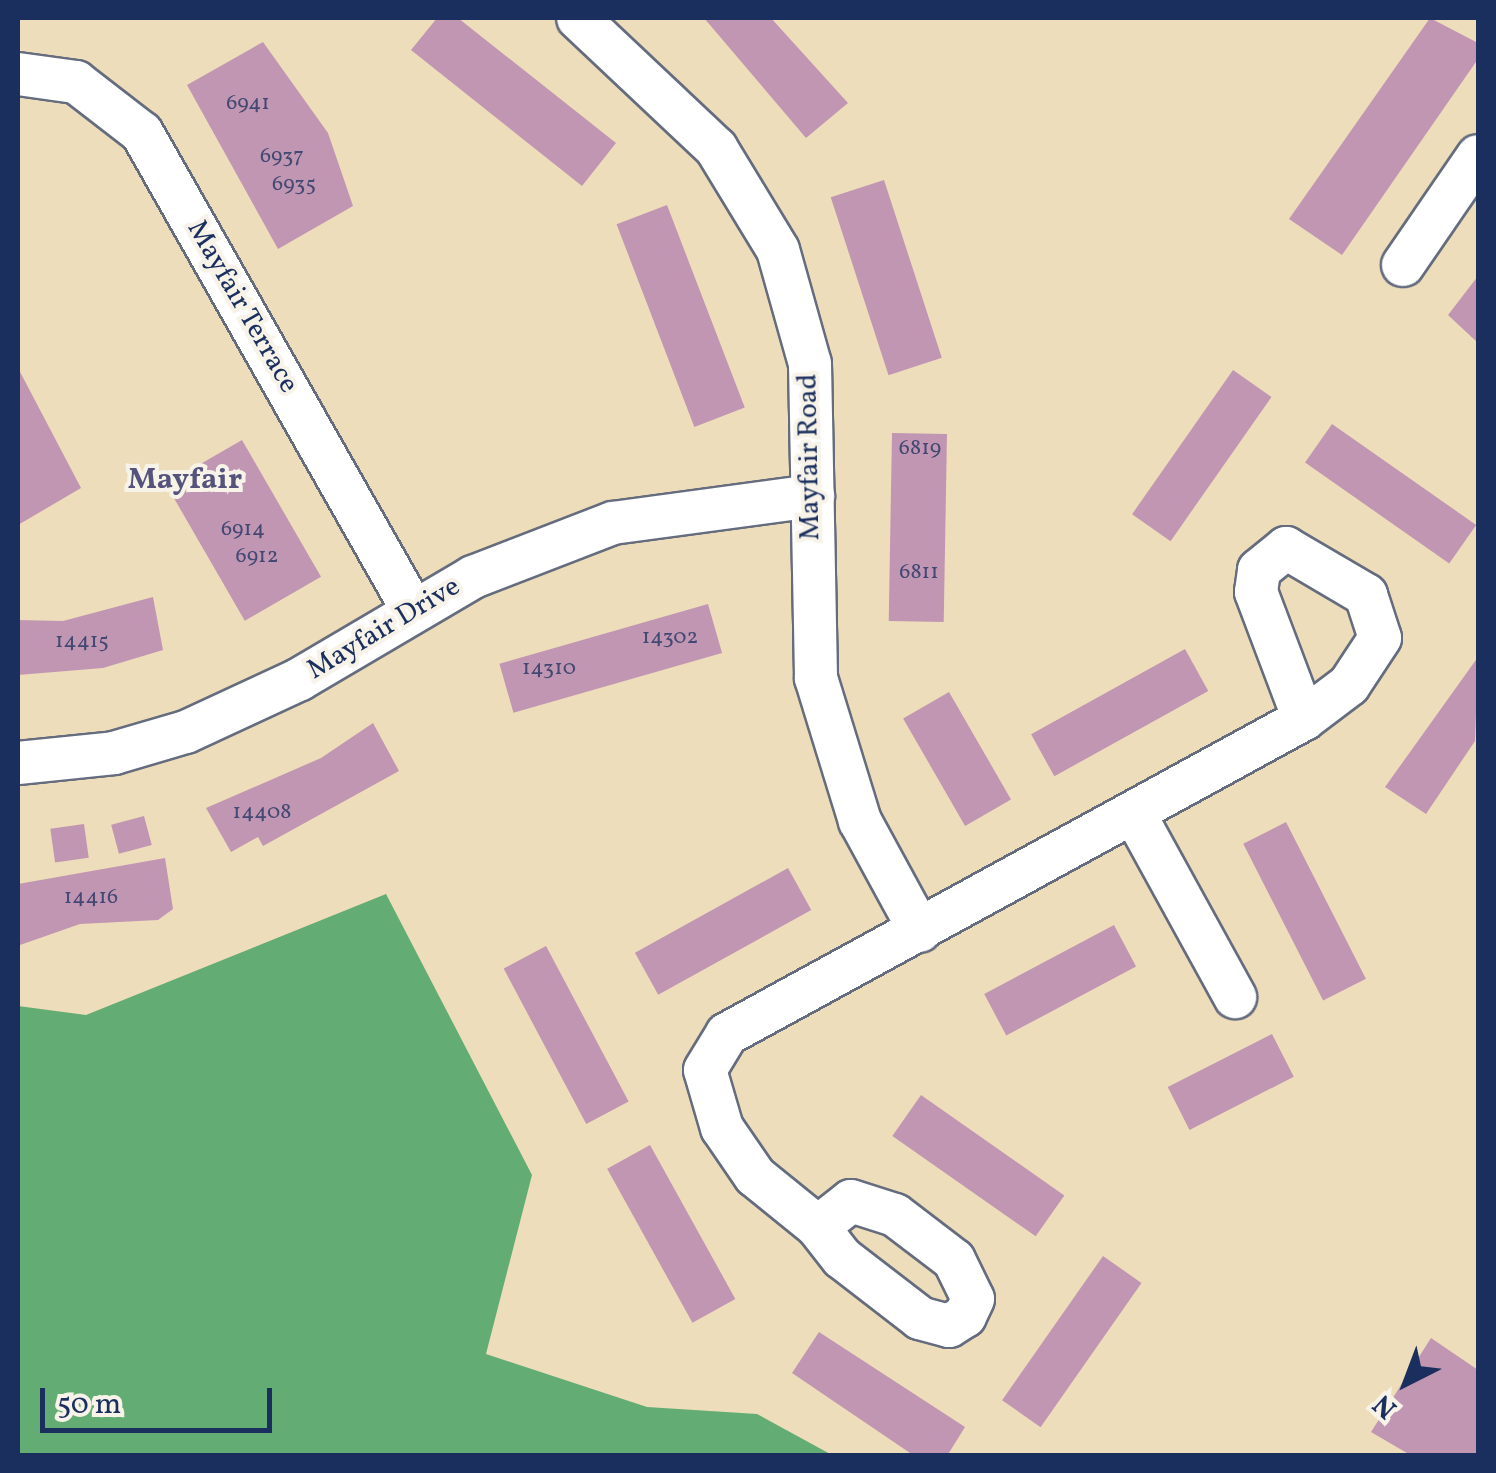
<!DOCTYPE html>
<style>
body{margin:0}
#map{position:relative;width:1496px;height:1473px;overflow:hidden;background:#eeddba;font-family:Vollkorn,serif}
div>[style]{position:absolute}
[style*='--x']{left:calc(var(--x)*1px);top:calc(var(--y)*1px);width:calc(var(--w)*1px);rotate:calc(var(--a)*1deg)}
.forest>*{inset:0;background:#63ac74}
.building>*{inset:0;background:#c196b3;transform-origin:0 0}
.roads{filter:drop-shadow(2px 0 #656c7e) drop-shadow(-2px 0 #656c7e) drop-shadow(0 2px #656c7e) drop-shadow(0 -2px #656c7e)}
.minor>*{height:42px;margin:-21px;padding:0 21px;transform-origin:21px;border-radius:21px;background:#fff}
span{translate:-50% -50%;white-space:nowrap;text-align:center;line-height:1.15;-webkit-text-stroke:8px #f7f3e8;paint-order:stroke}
.number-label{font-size:22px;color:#444973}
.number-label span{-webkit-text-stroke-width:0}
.street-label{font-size:28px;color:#1b2f5e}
.neighbourhood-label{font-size:30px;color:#55537c;font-weight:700}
.frame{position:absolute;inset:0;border:20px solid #1b2f5e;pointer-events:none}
.north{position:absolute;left:1356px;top:1333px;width:100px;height:100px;-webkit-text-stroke:8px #f7f3e8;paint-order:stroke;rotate:222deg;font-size:28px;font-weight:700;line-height:40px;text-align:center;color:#1b2f5e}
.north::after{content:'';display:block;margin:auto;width:35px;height:45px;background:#1b2f5e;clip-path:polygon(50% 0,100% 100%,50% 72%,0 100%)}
.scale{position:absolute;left:40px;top:1388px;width:232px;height:45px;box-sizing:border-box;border:5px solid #1b2f5e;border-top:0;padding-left:12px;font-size:30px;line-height:35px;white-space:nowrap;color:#1b2f5e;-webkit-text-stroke:8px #f7f3e8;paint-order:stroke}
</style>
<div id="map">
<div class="forest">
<div style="clip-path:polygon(386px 894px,532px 1175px,486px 1354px,647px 1407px,757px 1414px,832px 1455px,18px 1455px,18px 1006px,86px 1015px)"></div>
</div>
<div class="building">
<div style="clip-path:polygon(437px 18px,458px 18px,616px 143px,582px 186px,411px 50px)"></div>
<div style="clip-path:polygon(704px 18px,771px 18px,848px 103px,806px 138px)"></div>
<div style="clip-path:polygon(1430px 18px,1478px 43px,1478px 59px,1342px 255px,1289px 219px)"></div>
<div style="clip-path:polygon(263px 42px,328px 133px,353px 206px,278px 249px,187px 85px)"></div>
<div style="left:884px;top:180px;width:187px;height:56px;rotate:72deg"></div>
<div style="left:667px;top:205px;width:217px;height:54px;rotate:69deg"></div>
<div style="clip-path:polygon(1478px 276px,1478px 343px,1448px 315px)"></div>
<div style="clip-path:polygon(18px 368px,81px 488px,18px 525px)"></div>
<div style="left:1233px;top:370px;width:47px;height:176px;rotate:35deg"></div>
<div style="left:1332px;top:424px;width:176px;height:47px;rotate:35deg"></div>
<div style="left:892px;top:433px;width:55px;height:188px;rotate:1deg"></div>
<div style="left:242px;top:440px;width:158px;height:88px;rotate:60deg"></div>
<div style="clip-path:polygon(153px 597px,163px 650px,103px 668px,18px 675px,18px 620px,63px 621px)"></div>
<div style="left:708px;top:604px;width:51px;height:217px;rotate:74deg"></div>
<div style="left:1185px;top:649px;width:48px;height:176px;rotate:61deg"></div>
<div style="clip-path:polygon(1478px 657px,1475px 741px,1426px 814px,1385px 787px)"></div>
<div style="left:949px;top:692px;width:124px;height:53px;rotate:60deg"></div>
<div style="clip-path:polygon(373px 723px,399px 771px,263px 846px,258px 837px,231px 852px,206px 808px,321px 758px)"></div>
<div style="left:144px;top:816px;width:30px;height:34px;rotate:75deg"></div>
<div style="left:1286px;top:822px;width:176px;height:48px;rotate:63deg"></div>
<div style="left:84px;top:824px;width:34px;height:34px;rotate:82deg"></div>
<div style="clip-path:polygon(165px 858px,173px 909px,158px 920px,80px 924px,20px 945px,18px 884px)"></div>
<div style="left:788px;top:868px;width:48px;height:175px;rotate:61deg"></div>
<div style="left:1114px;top:925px;width:47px;height:147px;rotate:62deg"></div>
<div style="left:546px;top:946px;width:176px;height:48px;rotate:62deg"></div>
<div style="left:1272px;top:1034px;width:48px;height:117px;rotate:63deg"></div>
<div style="left:921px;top:1095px;width:175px;height:50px;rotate:35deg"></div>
<div style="left:650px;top:1145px;width:176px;height:49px;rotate:61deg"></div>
<div style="left:1103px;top:1256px;width:47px;height:176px;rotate:35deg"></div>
<div style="clip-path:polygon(819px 1332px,965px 1427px,947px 1456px,913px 1455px,792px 1373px)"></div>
<div style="clip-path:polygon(1431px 1338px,1478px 1370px,1478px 1456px,1412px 1456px,1371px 1432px)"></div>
</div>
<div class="roads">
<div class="minor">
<div style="--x:578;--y:18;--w:190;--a:43.3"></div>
<div style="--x:716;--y:148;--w:119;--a:58.7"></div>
<div style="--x:778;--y:250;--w:118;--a:74.3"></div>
<div style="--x:810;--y:364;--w:314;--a:88.9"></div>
<div style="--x:816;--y:678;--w:150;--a:72.9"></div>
<div style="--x:860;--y:821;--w:125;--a:61.4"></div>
<div style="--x:18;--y:74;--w:59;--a:7.9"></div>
<div style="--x:76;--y:82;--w:83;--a:37.7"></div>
<div style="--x:142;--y:133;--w:545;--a:60.42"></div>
<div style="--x:1403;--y:265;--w:132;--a:-55.5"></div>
<div style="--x:1286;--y:548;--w:93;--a:30.4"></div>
<div style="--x:1366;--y:595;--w:45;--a:72"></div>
<div style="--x:1380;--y:638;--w:56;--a:123.4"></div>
<div style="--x:1349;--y:685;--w:56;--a:142.9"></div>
<div style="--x:1304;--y:719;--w:136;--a:-110.7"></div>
<div style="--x:1256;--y:592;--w:22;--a:-82"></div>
<div style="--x:1259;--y:570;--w:35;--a:-39"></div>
<div style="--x:18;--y:763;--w:97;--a:-5.9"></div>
<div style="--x:114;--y:753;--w:75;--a:-16.3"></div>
<div style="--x:186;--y:732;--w:126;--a:-24.9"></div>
<div style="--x:300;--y:679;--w:201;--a:-30.5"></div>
<div style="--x:473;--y:577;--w:150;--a:-21.1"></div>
<div style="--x:613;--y:523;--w:202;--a:-7.7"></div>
<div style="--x:1135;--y:815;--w:208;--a:61.2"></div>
<div style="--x:851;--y:1201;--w:46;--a:17.7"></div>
<div style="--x:895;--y:1215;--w:74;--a:37.3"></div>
<div style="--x:954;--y:1260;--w:43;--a:64"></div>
<div style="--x:973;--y:1299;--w:19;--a:115"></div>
<div style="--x:965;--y:1316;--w:19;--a:148"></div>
<div style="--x:949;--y:1326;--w:30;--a:-165"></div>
<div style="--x:920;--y:1318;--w:98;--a:-142.4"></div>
<div style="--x:842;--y:1258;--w:39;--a:-128"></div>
<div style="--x:818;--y:1227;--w:42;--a:-38.2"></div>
<div style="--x:818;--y:1227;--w:81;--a:-141"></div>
<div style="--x:755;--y:1176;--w:58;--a:-124.5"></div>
<div style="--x:722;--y:1128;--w:60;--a:-106.3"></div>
<div style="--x:705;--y:1070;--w:42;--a:-58.6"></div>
<div style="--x:727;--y:1034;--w:657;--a:-28.63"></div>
</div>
</div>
<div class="number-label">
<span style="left:248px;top:104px">6941</span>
<span style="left:282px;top:157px">6937</span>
<span style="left:294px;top:185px">6935</span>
<span style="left:920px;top:449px">6819</span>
<span style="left:243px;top:530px">6914</span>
<span style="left:257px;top:557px">6912</span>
<span style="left:919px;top:573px">6811</span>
<span style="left:670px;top:638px">14302</span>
<span style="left:82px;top:642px">14415</span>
<span style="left:549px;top:669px">14310</span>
<span style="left:262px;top:813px">14408</span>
<span style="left:91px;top:898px">14416</span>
</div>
<div class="street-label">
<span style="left:242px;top:307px;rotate:60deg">Mayfair Terrace</span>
<span style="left:810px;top:457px;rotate:-91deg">Mayfair Road</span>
<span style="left:384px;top:629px;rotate:-31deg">Mayfair Drive</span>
</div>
<div class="neighbourhood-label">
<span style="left:185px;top:480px">Mayfair</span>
</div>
<div class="frame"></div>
<div class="north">N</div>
<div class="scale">50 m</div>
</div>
